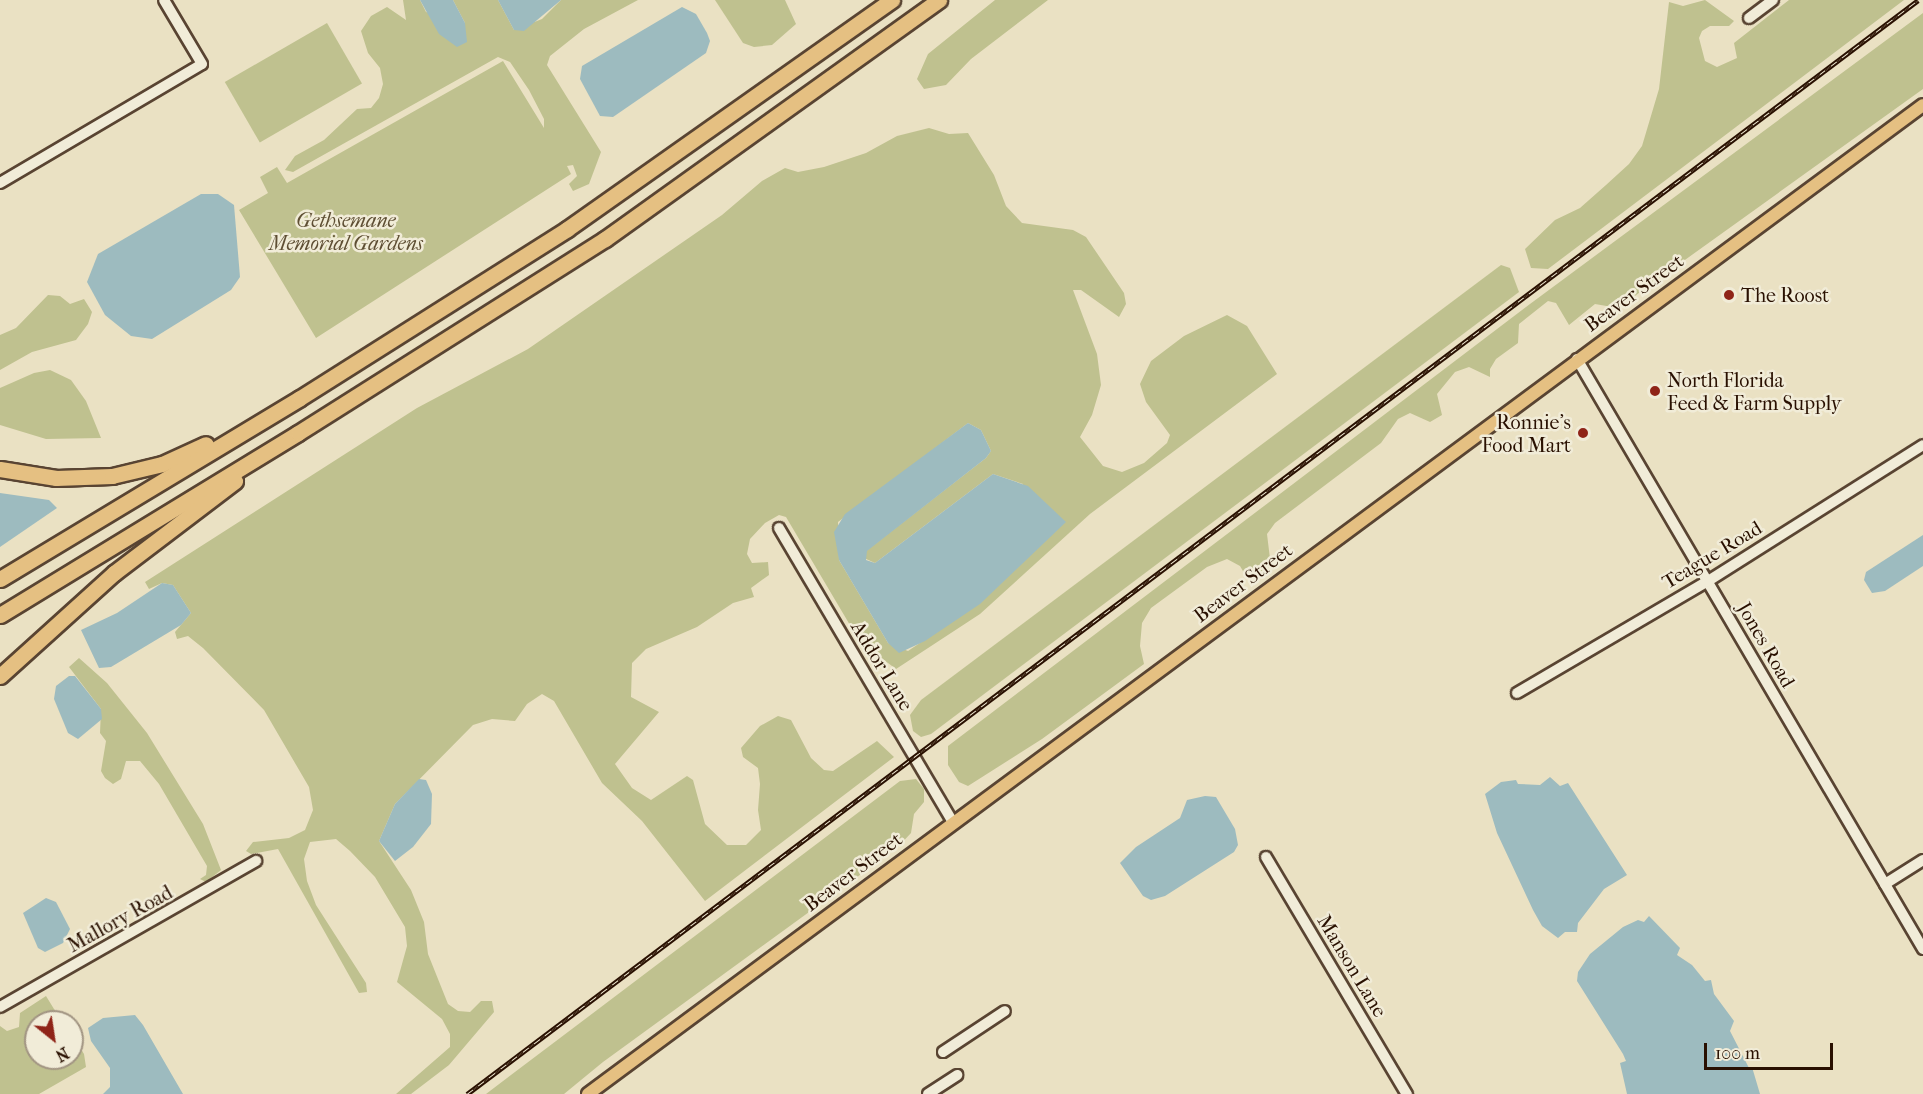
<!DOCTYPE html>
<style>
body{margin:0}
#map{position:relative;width:1923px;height:1094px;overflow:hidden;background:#eae1c3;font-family:"IM FELL French Canon",serif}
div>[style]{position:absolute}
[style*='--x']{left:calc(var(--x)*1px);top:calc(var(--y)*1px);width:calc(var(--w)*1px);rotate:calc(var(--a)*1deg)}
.green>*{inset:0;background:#bfc18f;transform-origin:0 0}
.water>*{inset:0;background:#9dbbbf}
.roads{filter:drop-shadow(2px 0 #594432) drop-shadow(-2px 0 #594432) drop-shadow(0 2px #594432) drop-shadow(0 -2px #594432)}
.minor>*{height:10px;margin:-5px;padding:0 5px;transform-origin:5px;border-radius:5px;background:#f1ecd8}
.major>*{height:12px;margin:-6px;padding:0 6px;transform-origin:6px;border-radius:6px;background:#e5c082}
.highway>*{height:15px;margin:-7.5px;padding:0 7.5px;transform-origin:7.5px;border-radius:7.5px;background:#e5c082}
.rail>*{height:4.5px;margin-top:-2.25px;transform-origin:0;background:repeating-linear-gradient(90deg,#f1ecd8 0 7px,#291001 0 14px);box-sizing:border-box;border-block:2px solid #291001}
.dots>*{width:16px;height:16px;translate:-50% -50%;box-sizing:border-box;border:3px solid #f1ecd8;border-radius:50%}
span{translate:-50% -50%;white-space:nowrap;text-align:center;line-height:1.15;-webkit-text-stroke:5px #f1ecd8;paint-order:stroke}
.park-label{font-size:20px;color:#5e4e33;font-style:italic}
.street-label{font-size:20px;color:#291001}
.poi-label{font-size:20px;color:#291001}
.left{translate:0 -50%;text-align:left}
.right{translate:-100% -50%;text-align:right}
.north{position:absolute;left:24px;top:1010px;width:60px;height:60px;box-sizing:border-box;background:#f1ecd8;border:2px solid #a19482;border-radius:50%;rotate:150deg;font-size:16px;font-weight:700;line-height:24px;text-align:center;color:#291001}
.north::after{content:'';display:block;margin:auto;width:21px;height:27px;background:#8f2418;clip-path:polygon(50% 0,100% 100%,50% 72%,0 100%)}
.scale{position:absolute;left:1704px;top:1043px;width:129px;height:27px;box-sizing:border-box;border:3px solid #291001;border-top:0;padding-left:8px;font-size:18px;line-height:21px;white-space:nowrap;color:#291001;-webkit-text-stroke:4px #f1ecd8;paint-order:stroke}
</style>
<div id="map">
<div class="green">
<div style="clip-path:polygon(403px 0,420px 0,426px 12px,465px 23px,453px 0,498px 0,514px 30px,542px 19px,561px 0,638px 0,584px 29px,550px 56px,547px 65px,601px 152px,589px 184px,573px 191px,569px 184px,577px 176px,573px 165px,567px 166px,571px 174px,316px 338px,239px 210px,268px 193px,260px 177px,277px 167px,287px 183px,503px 61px,544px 128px,544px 119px,529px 90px,510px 62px,498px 57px,293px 172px,285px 170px,295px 156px,324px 140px,357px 109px,371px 108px,379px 98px,383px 84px,380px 68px,368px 53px,361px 31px,371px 16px,387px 7px,406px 20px)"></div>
<div style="clip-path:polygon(715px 0,785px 0,796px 24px,772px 45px,754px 47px,743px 43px)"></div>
<div style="clip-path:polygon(995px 0,1048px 0,971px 59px,946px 85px,924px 89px,917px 79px,928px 54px)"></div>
<div style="clip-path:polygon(1705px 0,1734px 21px,1729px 26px,1710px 26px,1702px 31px,1699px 38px,1705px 61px,1717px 67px,1737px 58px,1734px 43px,1789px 0,1904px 0,1548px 269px,1531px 268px,1525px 249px,1555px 220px,1580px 208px,1606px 185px,1629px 164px,1642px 146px,1659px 89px,1669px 2px,1683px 6px)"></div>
<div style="clip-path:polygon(1923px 13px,1923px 89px,1618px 308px,1595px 304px,1569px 325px,1556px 303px,1548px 301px,1519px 324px,1518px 343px,1496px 359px,1490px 369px,1490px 377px,1469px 367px,1455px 372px,1437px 394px,1442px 415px,1430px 422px,1410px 413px,1398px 419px,1381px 443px,1275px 523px,1267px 534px,1271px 567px,1256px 580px,1247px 578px,1240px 566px,1227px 559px,1207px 567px,1151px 608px,1142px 623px,1140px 646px,1144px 664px,1042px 739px,968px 786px,959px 782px,948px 765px,948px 746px,1530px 304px)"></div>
<div style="left:327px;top:23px;width:70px;height:118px;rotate:60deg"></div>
<div style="clip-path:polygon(evenodd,929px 128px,949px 134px,968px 133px,994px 175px,1006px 206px,1022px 223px,1073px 230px,1086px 237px,1124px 293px,1126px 304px,1119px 317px,1081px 290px,1073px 290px,1097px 354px,1101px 385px,1092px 415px,1080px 437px,1103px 466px,1122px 472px,1144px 463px,1167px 443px,1170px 435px,1146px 402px,1140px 384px,1151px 361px,1184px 336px,1227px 315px,1247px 326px,1277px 374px,1090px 514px,980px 614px,896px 669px,860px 642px,786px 517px,779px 515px,765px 523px,750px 539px,747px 554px,752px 563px,768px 562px,769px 575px,751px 588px,754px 597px,733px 603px,697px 627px,646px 649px,632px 663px,631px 697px,659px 712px,615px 764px,632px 788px,651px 800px,687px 776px,693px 780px,705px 824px,727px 845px,746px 845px,761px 830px,758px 810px,760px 784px,758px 768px,743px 757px,741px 748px,760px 726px,778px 716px,791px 720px,811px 758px,824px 770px,833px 771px,877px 741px,894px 757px,705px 901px,642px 821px,602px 783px,554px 701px,542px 694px,527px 704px,515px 721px,492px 719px,473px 725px,395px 804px,379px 841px,411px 890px,424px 922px,428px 954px,448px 1004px,458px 1011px,470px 1012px,481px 1001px,492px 1001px,494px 1012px,449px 1065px,411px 1094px,396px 1094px,450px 1047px,450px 1034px,442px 1019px,397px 982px,407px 946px,405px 927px,375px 877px,350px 851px,336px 839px,310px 842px,304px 859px,307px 881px,316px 905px,366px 983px,367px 992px,359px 993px,278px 849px,251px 854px,246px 851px,253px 842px,289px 838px,305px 830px,313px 810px,309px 787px,264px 710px,203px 648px,188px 636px,177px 639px,175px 632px,191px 613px,173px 585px,162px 583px,149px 589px,145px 582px,417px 408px,528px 349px,722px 215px,762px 181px,785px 168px,798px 172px,824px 167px,866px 153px,897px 136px,929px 128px,968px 423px,981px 430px,991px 451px,986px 458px,866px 551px,864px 558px,875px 563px,993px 474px,1023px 484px,1027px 558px,966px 612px,908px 651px,888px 643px,839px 560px,838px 522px,968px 423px)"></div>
<div style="clip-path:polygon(1501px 265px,1510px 268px,1519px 292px,931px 734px,921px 737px,913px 731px,910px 715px,921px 700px)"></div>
<div style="clip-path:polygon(48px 295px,60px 296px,70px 304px,84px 299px,92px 312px,88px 324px,76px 340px,32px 352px,0 370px,0 335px,16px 328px)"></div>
<div style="clip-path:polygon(50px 370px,71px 380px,86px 401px,101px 438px,46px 439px,0 425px,0 388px,34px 373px)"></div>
<div style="clip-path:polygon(79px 658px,107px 683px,147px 733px,203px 824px,221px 870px,206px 882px,200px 879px,206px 875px,207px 866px,159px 784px,140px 761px,126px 761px,121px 779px,113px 784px,105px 778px,101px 771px,106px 741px,100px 733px,101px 709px,69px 667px)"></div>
<div style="clip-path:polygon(916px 779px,924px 789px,924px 802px,914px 814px,911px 833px,897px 848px,603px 1062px,564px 1094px,486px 1094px,900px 781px)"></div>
<div style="clip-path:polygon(46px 996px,62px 1022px,36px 1022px,36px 1058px,72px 1058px,72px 1035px,84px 1054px,86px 1067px,39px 1094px,0 1094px,0 1026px,7px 1031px,19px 1027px,20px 1013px)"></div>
</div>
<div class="water">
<div style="clip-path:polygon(420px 0,453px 0,465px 23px,467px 42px,457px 47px,439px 34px)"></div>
<div style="clip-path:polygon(498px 0,561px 0,524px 31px,514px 30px)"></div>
<div style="clip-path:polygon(682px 7px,696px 14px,707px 33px,710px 41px,706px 53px,613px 117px,600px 116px,580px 79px,582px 66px)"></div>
<div style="clip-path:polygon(201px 194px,218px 194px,234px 205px,240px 277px,231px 290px,152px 339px,131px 336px,105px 315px,87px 282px,98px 254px)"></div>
<div style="clip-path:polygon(968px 423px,981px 430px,991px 451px,986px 458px,867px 551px,866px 560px,875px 563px,993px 474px,1028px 486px,1066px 522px,980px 604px,925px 641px,899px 653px,888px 643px,839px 560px,834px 532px,845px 514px)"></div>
<div style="clip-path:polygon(0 493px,49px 500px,57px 508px,0 547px)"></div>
<div style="clip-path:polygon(1923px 535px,1923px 566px,1885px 591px,1872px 593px,1864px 580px,1866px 572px)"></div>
<div style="clip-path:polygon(162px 583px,173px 585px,191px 613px,181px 625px,111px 667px,99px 668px,81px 630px,117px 613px)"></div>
<div style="clip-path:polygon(69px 676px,75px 676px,90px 695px,101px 709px,102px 719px,78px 739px,68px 733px,54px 699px,56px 686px)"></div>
<div style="clip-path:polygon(1550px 777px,1560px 786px,1568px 783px,1627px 875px,1604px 889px,1578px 923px,1577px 932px,1565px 932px,1558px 938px,1542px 926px,1533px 910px,1497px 833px,1485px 794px,1501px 782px,1516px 780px,1518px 784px,1540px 785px)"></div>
<div style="clip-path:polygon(419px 779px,426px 780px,432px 794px,431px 824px,413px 847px,395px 861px,379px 841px,395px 804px)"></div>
<div style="clip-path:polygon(1205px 796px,1216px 797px,1235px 829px,1238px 845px,1234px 852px,1165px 896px,1151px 900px,1143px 896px,1120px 863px,1136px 847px,1180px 818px,1187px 800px)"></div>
<div style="clip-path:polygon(46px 898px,56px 902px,70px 929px,63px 943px,45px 952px,38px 948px,23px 913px)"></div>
<div style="clip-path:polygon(1649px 916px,1680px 948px,1677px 955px,1692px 965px,1705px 981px,1711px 980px,1714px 994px,1734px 1021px,1730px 1031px,1749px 1068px,1752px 1067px,1760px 1094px,1627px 1094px,1620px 1063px,1626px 1061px,1623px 1054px,1577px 981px,1578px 972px,1590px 954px,1623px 927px,1638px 920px,1644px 922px)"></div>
<div style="clip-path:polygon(135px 1015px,143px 1025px,183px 1094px,103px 1094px,110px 1087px,110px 1068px,91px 1041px,88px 1028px,103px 1018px)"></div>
</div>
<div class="roads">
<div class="minor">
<div style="--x:1749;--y:18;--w:30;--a:-37"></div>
<div style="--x:0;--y:183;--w:234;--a:-30.5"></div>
<div style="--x:202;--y:64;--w:74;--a:-120.7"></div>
<div style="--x:1577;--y:359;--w:684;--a:59.61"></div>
<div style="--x:779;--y:528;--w:342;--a:59.4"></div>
<div style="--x:1517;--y:693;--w:221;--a:-30.4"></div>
<div style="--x:1708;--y:581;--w:254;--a:-32.3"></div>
<div style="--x:1266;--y:857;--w:276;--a:59.3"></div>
<div style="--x:1885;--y:884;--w:45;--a:-32.3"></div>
<div style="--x:0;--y:1007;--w:295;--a:-29.7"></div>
<div style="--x:943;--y:1052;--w:74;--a:-33.5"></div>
<div style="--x:928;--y:1094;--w:35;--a:-33"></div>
</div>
<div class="major">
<div style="--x:588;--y:1094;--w:1661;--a:-36.53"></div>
</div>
<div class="highway">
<div style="--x:0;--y:469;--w:57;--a:9.1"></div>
<div style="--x:56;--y:478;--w:56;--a:-2"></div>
<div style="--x:112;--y:476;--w:51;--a:-13.5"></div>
<div style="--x:162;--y:464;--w:48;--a:-24.4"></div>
<div style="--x:0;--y:579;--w:350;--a:-31.1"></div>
<div style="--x:300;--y:398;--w:316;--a:-32.3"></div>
<div style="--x:567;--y:229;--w:398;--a:-35.2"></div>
<div style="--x:0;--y:615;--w:349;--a:-31.4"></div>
<div style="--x:298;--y:433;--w:363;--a:-32.3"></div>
<div style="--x:605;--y:239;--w:411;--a:-35.6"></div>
<div style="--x:0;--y:676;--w:154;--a:-42.1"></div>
<div style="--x:114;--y:573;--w:152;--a:-37.2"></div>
</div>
</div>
<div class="rail">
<div style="--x:467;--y:1094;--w:1817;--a:-37.01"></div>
</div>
<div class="dots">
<div style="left:1729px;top:295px;background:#8f2418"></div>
<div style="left:1655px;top:391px;background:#8f2418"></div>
<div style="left:1583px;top:433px;background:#8f2418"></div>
</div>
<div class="park-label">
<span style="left:346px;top:232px">Gethsemane<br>Memorial Gardens</span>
</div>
<div class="street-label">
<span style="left:1634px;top:293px;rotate:-36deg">Beaver Street</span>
<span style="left:1712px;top:555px;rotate:-31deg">Teague Road</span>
<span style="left:1243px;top:583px;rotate:-37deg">Beaver Street</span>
<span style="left:1766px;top:645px;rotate:60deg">Jones Road</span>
<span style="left:882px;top:666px;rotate:59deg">Addor Lane</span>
<span style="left:853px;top:872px;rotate:-37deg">Beaver Street</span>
<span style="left:120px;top:919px;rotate:-29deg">Mallory Road</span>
<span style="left:1352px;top:966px;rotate:59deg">Manson Lane</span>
</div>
<div class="poi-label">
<span class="left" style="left:1741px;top:295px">The Roost</span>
<span class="left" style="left:1667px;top:392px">North Florida<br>Feed &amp; Farm Supply</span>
<span class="right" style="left:1571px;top:434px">Ronnie's<br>Food Mart</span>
</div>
<div class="north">N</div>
<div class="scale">100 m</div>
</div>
